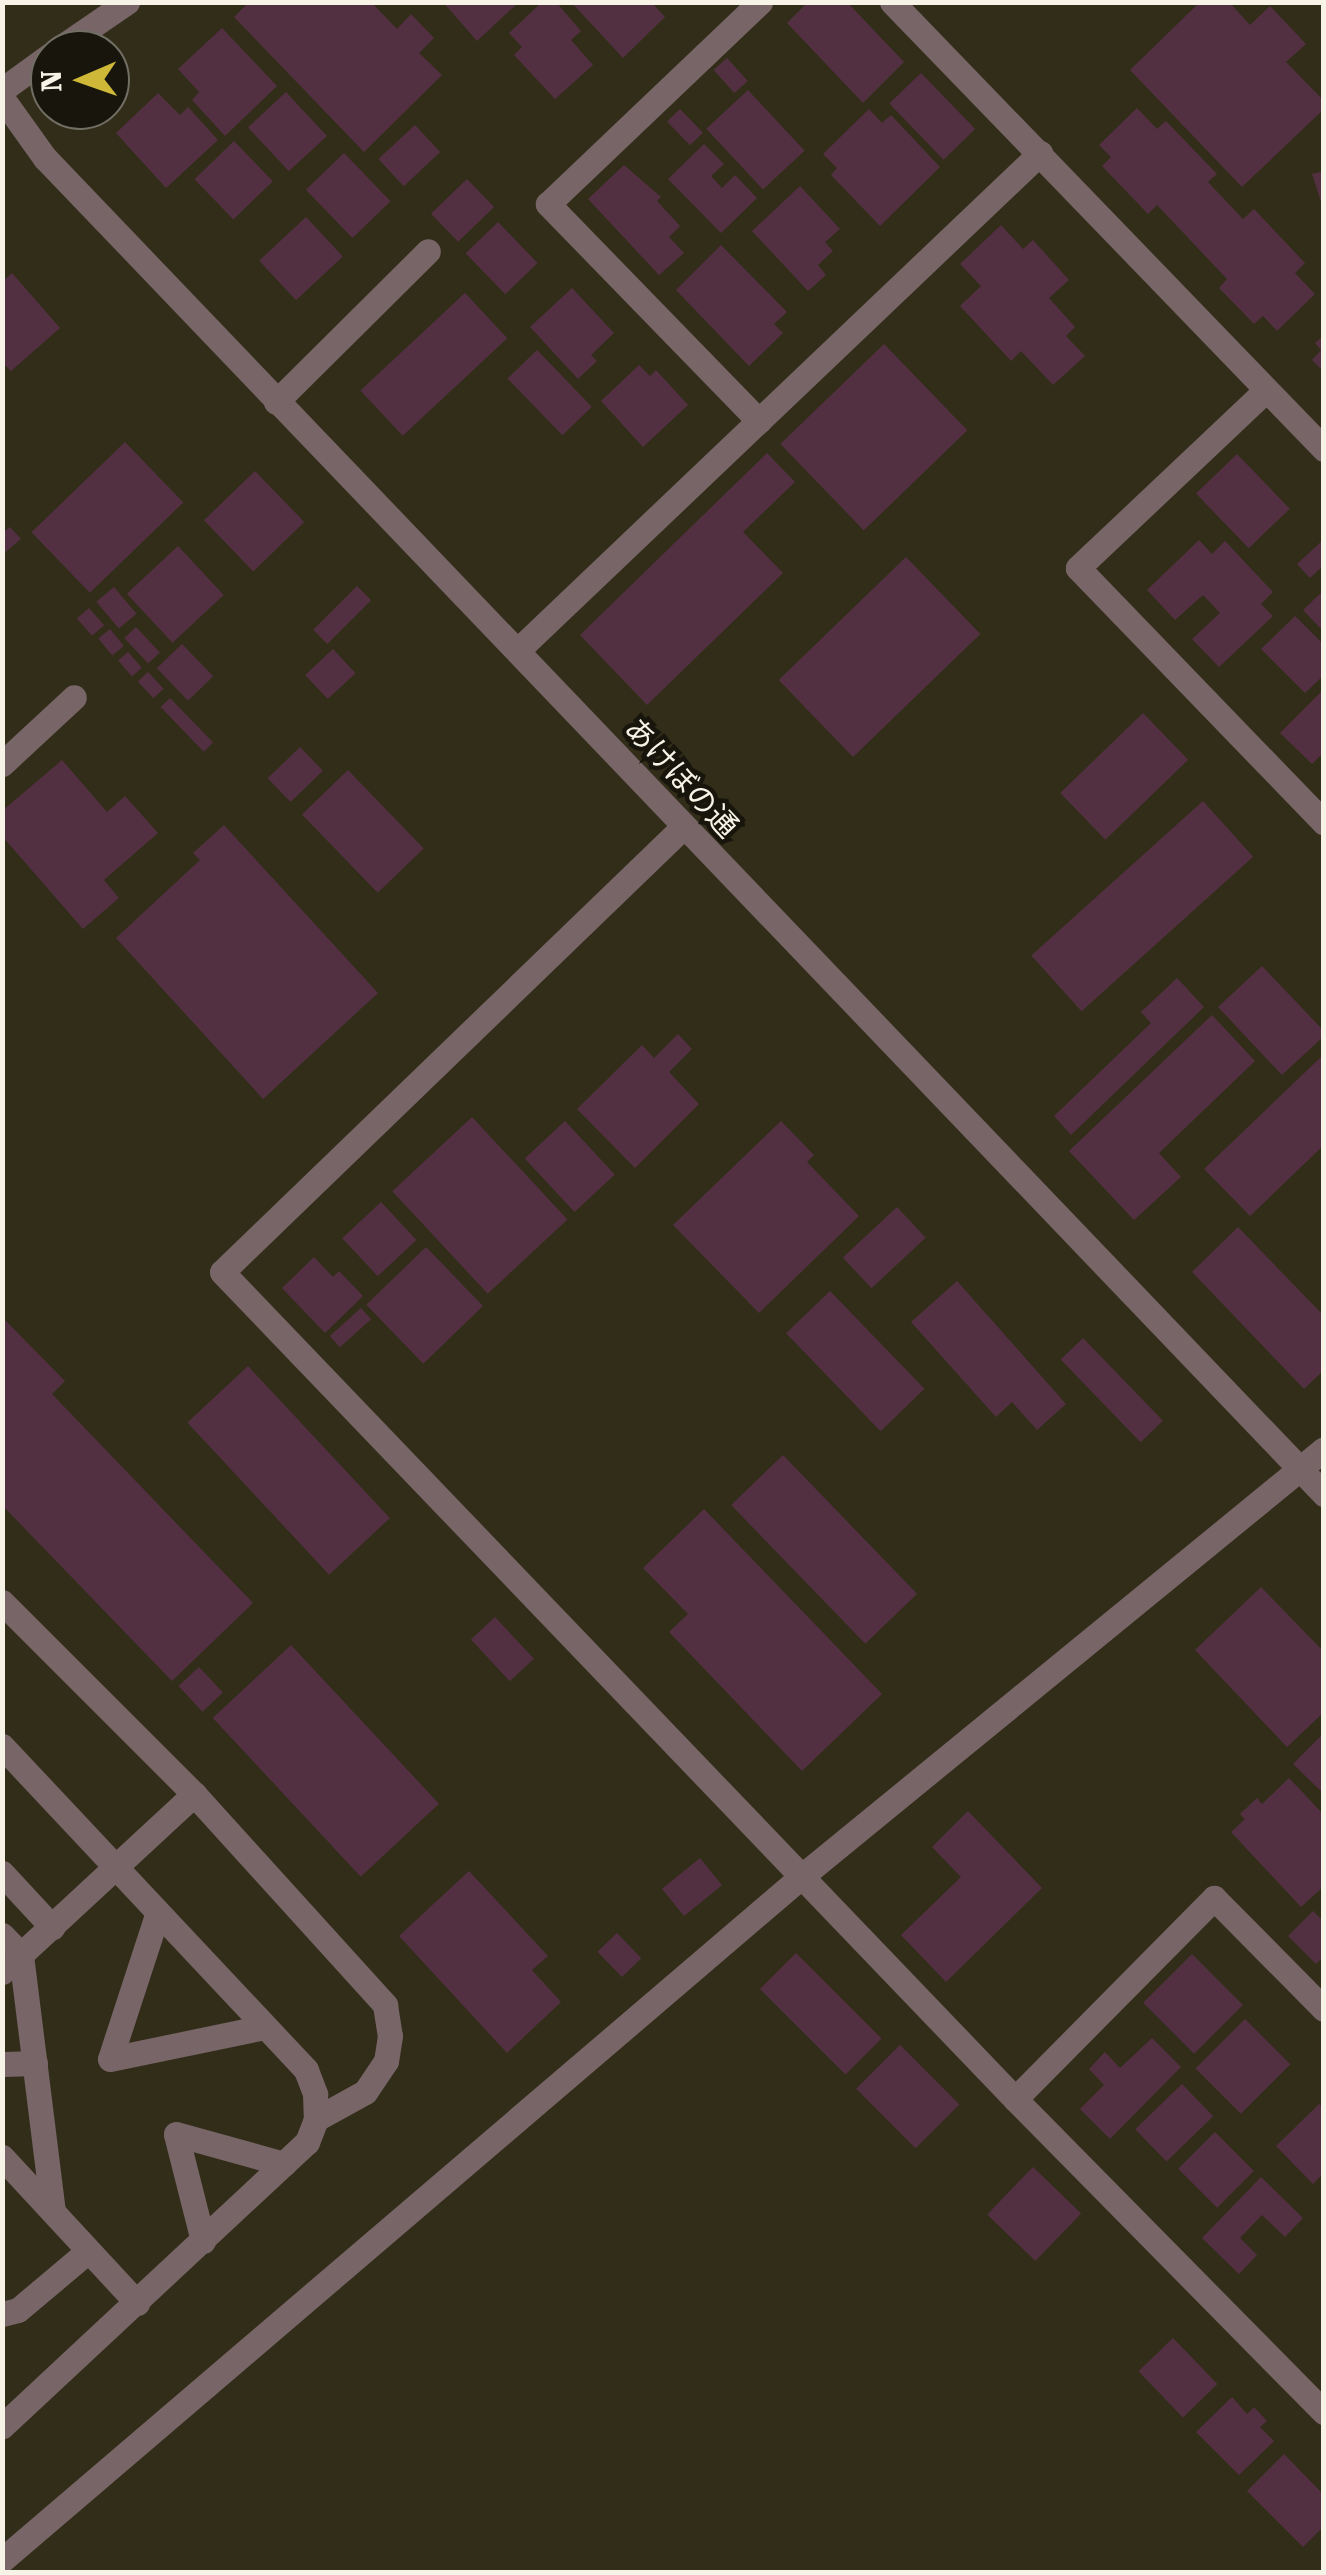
<!DOCTYPE html>
<meta charset="utf-8">
<style>
body{margin:0}
#map{position:relative;width:1326px;height:2575px;overflow:hidden;background:#322d19;font-family:"Roboto Serif","Noto Sans JP",serif}
div>[style]{position:absolute}
[style*='--x']{left:calc(var(--x)*1px);top:calc(var(--y)*1px);width:calc(var(--w)*1px);rotate:calc(var(--a)*1deg)}
.building>*{inset:0;background:#523041;transform-origin:0 0}
.minor>*{height:25px;margin:-12.5px;padding:0 12.5px;transform-origin:12.5px;border-radius:12.5px;background:#786567}
span{translate:-50% -50%;white-space:nowrap;text-align:center;line-height:1.15;-webkit-text-stroke:9px #17150c;paint-order:stroke}
.street-label{font-size:30px;color:#f7f4e7}
.frame{position:absolute;inset:0;border:5px solid #f7f4e7;pointer-events:none}
.north{position:absolute;left:30px;top:30px;width:100px;height:100px;box-sizing:border-box;background:#17150c;border:2px solid #716e64;border-radius:50%;rotate:268deg;font-size:28px;font-weight:700;line-height:40px;text-align:center;color:#f7f4e7}
.north::after{content:'';display:block;margin:auto;width:35px;height:45px;background:#cfb837;clip-path:polygon(50% 0,100% 100%,50% 72%,0 100%)}
</style>
<div id="map">
<div class="building">
<div style="clip-path:polygon(249px 2px,371px 2px,397px 29px,411px 14px,434px 38px,419px 53px,442px 75px,364px 152px,234px 17px)"></div>
<div style="clip-path:polygon(443px 2px,519px 2px,477px 41px)"></div>
<div style="clip-path:polygon(542px 2px,556px 2px,581px 31px,571px 40px,593px 65px,555px 99px,514px 55px,522px 47px,509px 33px)"></div>
<div style="clip-path:polygon(571px 2px,657px 2px,654px 5px,665px 17px,623px 58px)"></div>
<div style="clip-path:polygon(808px 2px,847px 2px,904px 62px,863px 103px,787px 23px)"></div>
<div style="clip-path:polygon(1200px 2px,1229px 2px,1250px 25px,1270px 6px,1306px 44px,1286px 62px,1324px 101px,1324px 109px,1242px 187px,1130px 70px)"></div>
<div style="clip-path:polygon(222px 28px,277px 86px,225px 136px,192px 100px,199px 92px,178px 69px)"></div>
<div style="left:727px;top:58px;width:31px;height:18px;rotate:48deg"></div>
<div style="left:921px;top:73px;width:78px;height:44px;rotate:46deg"></div>
<div style="left:748px;top:90px;width:83px;height:57px;rotate:47deg"></div>
<div style="left:286px;top:92px;width:60px;height:52px;rotate:47deg"></div>
<div style="clip-path:polygon(158px 93px,180px 115px,188px 107px,218px 140px,166px 188px,116px 133px)"></div>
<div style="clip-path:polygon(1137px 108px,1157px 129px,1166px 121px,1217px 174px,1208px 182px,1243px 219px,1254px 209px,1305px 263px,1295px 273px,1315px 294px,1277px 331px,1263px 316px,1254px 324px,1219px 288px,1227px 279px,1157px 205px,1148px 214px,1102px 166px,1111px 157px,1099px 145px)"></div>
<div style="left:680px;top:109px;width:33px;height:18px;rotate:46deg"></div>
<div style="clip-path:polygon(869px 109px,882px 123px,891px 115px,940px 167px,880px 226px,831px 175px,837px 168px,823px 154px)"></div>
<div style="left:415px;top:125px;width:37px;height:50px;rotate:47deg"></div>
<div style="left:234px;top:141px;width:56px;height:55px;rotate:46deg"></div>
<div style="clip-path:polygon(704px 144px,724px 164px,711px 176px,722px 188px,735px 175px,757px 198px,721px 233px,668px 179px)"></div>
<div style="left:344px;top:153px;width:67px;height:53px;rotate:46deg"></div>
<div style="clip-path:polygon(624px 165px,661px 197px,657px 201px,680px 226px,669px 237px,684px 253px,659px 275px,588px 199px)"></div>
<div style="clip-path:polygon(1324px 171px,1324px 208px,1323px 208px,1312px 174px)"></div>
<div style="left:467px;top:179px;width:39px;height:50px;rotate:46deg"></div>
<div style="clip-path:polygon(800px 186px,840px 229px,825px 242px,833px 251px,818px 265px,826px 275px,808px 291px,752px 231px)"></div>
<div style="left:306px;top:217px;width:54px;height:64px;rotate:47deg"></div>
<div style="left:498px;top:222px;width:57px;height:45px;rotate:46deg"></div>
<div style="clip-path:polygon(1001px 225px,1023px 249px,1033px 240px,1069px 280px,1049px 298px,1075px 327px,1066px 336px,1085px 356px,1053px 385px,1021px 351px,1011px 361px,960px 306px,981px 286px,960px 264px)"></div>
<div style="clip-path:polygon(721px 245px,787px 312px,774px 324px,783px 333px,749px 366px,676px 290px)"></div>
<div style="clip-path:polygon(12px 273px,60px 328px,11px 371px,2px 362px,2px 282px)"></div>
<div style="clip-path:polygon(572px 288px,614px 333px,591px 355px,597px 361px,578px 379px,530px 327px)"></div>
<div style="left:465px;top:293px;width:62px;height:143px;rotate:47deg"></div>
<div style="clip-path:polygon(1324px 335px,1324px 372px,1312px 360px,1321px 350px,1315px 343px)"></div>
<div style="left:884px;top:344px;width:120px;height:144px;rotate:46deg"></div>
<div style="left:537px;top:350px;width:79px;height:41px;rotate:46deg"></div>
<div style="clip-path:polygon(639px 365px,650px 376px,656px 370px,688px 405px,643px 447px,601px 401px)"></div>
<div style="left:125px;top:442px;width:84px;height:130px;rotate:46deg"></div>
<div style="clip-path:polygon(767px 453px,795px 482px,743px 532px,783px 573px,647px 705px,580px 635px)"></div>
<div style="left:1237px;top:454px;width:76px;height:57px;rotate:46deg"></div>
<div style="left:255px;top:471px;width:71px;height:71px;rotate:46deg"></div>
<div style="clip-path:polygon(10px 527px,21px 539px,2px 555px,2px 533px)"></div>
<div style="clip-path:polygon(1324px 539px,1324px 565px,1310px 578px,1297px 564px)"></div>
<div style="clip-path:polygon(1199px 540px,1212px 554px,1225px 541px,1273px 592px,1261px 604px,1273px 616px,1219px 667px,1192px 639px,1220px 613px,1203px 595px,1175px 620px,1147px 590px)"></div>
<div style="left:178px;top:546px;width:67px;height:70px;rotate:47deg"></div>
<div style="left:906px;top:557px;width:107px;height:177px;rotate:46deg"></div>
<div style="left:357px;top:586px;width:20px;height:62px;rotate:45deg"></div>
<div style="left:114px;top:587px;width:35px;height:23px;rotate:50deg"></div>
<div style="clip-path:polygon(1324px 590px,1324px 632px,1303px 610px)"></div>
<div style="left:89px;top:608px;width:23px;height:16px;rotate:49deg"></div>
<div style="clip-path:polygon(1295px 616px,1324px 645px,1324px 675px,1305px 693px,1261px 649px)"></div>
<div style="left:136px;top:627px;width:35px;height:16px;rotate:47deg"></div>
<div style="left:110px;top:629px;width:22px;height:15px;rotate:51deg"></div>
<div style="left:182px;top:644px;width:45px;height:35px;rotate:46deg"></div>
<div style="left:333px;top:649px;width:33px;height:38px;rotate:47deg"></div>
<div style="left:128px;top:652px;width:21px;height:13px;rotate:49deg"></div>
<div style="left:148px;top:672px;width:23px;height:14px;rotate:47deg"></div>
<div style="clip-path:polygon(1324px 689px,1324px 752px,1312px 764px,1280px 733px)"></div>
<div style="left:170px;top:698px;width:62px;height:13px;rotate:46deg"></div>
<div style="left:1143px;top:713px;width:65px;height:115px;rotate:46deg"></div>
<div style="left:300px;top:747px;width:33px;height:45px;rotate:46deg"></div>
<div style="clip-path:polygon(62px 760px,107px 812px,125px 796px,158px 833px,104px 880px,119px 898px,83px 929px,2px 836px,2px 811px)"></div>
<div style="left:348px;top:770px;width:109px;height:64px;rotate:46deg"></div>
<div style="left:1203px;top:801px;width:75px;height:231px;rotate:48deg"></div>
<div style="clip-path:polygon(224px 825px,378px 993px,263px 1099px,116px 938px,200px 860px,193px 853px)"></div>
<div style="clip-path:polygon(1262px 966px,1324px 1031px,1324px 1036px,1282px 1075px,1218px 1007px)"></div>
<div style="clip-path:polygon(1177px 978px,1204px 1007px,1071px 1135px,1054px 1116px,1151px 1023px,1141px 1012px)"></div>
<div style="clip-path:polygon(1212px 1015px,1255px 1061px,1159px 1153px,1181px 1177px,1134px 1220px,1069px 1151px)"></div>
<div style="clip-path:polygon(678px 1034px,692px 1049px,669px 1072px,699px 1104px,635px 1168px,577px 1109px,642px 1045px,654px 1058px)"></div>
<div style="clip-path:polygon(1321px 1057px,1324px 1145px,1250px 1216px,1204px 1169px)"></div>
<div style="left:472px;top:1117px;width:140px;height:109px;rotate:47deg"></div>
<div style="left:565px;top:1121px;width:73px;height:55px;rotate:47deg"></div>
<div style="clip-path:polygon(781px 1121px,814px 1155px,807px 1162px,859px 1216px,759px 1313px,673px 1225px)"></div>
<div style="left:381px;top:1202px;width:52px;height:53px;rotate:47deg"></div>
<div style="left:897px;top:1207px;width:42px;height:74px;rotate:47deg"></div>
<div style="clip-path:polygon(1238px 1227px,1324px 1316px,1324px 1370px,1304px 1389px,1192px 1272px)"></div>
<div style="left:426px;top:1247px;width:82px;height:83px;rotate:46deg"></div>
<div style="clip-path:polygon(314px 1257px,333px 1277px,339px 1271px,363px 1296px,325px 1333px,282px 1288px)"></div>
<div style="clip-path:polygon(957px 1281px,1066px 1404px,1037px 1430px,1012px 1402px,996px 1417px,911px 1322px)"></div>
<div style="left:830px;top:1291px;width:136px;height:61px;rotate:46deg"></div>
<div style="left:361px;top:1308px;width:15px;height:42px;rotate:48deg"></div>
<div style="clip-path:polygon(2px 1317px,65px 1381px,52px 1394px,253px 1603px,172px 1681px,2px 1505px)"></div>
<div style="left:1083px;top:1338px;width:115px;height:31px;rotate:46deg"></div>
<div style="left:248px;top:1366px;width:208px;height:83px;rotate:47deg"></div>
<div style="left:783px;top:1455px;width:193px;height:72px;rotate:46deg"></div>
<div style="clip-path:polygon(704px 1509px,882px 1694px,802px 1771px,669px 1632px,688px 1614px,643px 1568px)"></div>
<div style="clip-path:polygon(1261px 1587px,1324px 1652px,1324px 1712px,1287px 1747px,1195px 1650px)"></div>
<div style="left:495px;top:1617px;width:57px;height:33px;rotate:47deg"></div>
<div style="left:291px;top:1645px;width:217px;height:107px;rotate:47deg"></div>
<div style="left:199px;top:1667px;width:35px;height:28px;rotate:47deg"></div>
<div style="clip-path:polygon(1324px 1733px,1324px 1794px,1293px 1764px)"></div>
<div style="clip-path:polygon(1289px 1778px,1324px 1815px,1324px 1886px,1301px 1907px,1231px 1832px,1245px 1819px,1240px 1814px,1257px 1798px,1262px 1804px)"></div>
<div style="clip-path:polygon(968px 1811px,1042px 1888px,946px 1982px,901px 1935px,961px 1877px,932px 1847px)"></div>
<div style="left:700px;top:1858px;width:35px;height:49px;rotate:51deg"></div>
<div style="clip-path:polygon(469px 1871px,548px 1956px,532px 1970px,561px 2002px,507px 2053px,399px 1936px)"></div>
<div style="clip-path:polygon(1313px 1911px,1324px 1922px,1324px 1956px,1316px 1964px,1288px 1936px)"></div>
<div style="left:617px;top:1933px;width:35px;height:27px;rotate:46deg"></div>
<div style="left:796px;top:1953px;width:121px;height:51px;rotate:45deg"></div>
<div style="left:1192px;top:1954px;width:72px;height:69px;rotate:45deg"></div>
<div style="left:1245px;top:2019px;width:64px;height:70px;rotate:45deg"></div>
<div style="clip-path:polygon(1152px 2038px,1181px 2067px,1110px 2139px,1080px 2109px,1104px 2085px,1089px 2069px,1105px 2052px,1120px 2068px)"></div>
<div style="left:900px;top:2045px;width:84px;height:62px;rotate:45deg"></div>
<div style="left:1182px;top:2084px;width:45px;height:65px;rotate:46deg"></div>
<div style="clip-path:polygon(1319px 2104px,1324px 2108px,1324px 2173px,1313px 2184px,1276px 2146px)"></div>
<div style="left:1215px;top:2132px;width:55px;height:52px;rotate:45deg"></div>
<div style="left:1033px;top:2167px;width:67px;height:66px;rotate:44deg"></div>
<div style="clip-path:polygon(1261px 2177px,1303px 2218px,1285px 2237px,1262px 2215px,1240px 2238px,1257px 2255px,1239px 2274px,1202px 2238px)"></div>
<div style="left:1173px;top:2338px;width:64px;height:48px;rotate:46deg"></div>
<div style="clip-path:polygon(1232px 2397px,1247px 2414px,1254px 2407px,1267px 2421px,1260px 2427px,1274px 2441px,1239px 2475px,1196px 2432px)"></div>
<div style="clip-path:polygon(1284px 2454px,1324px 2495px,1324px 2526px,1303px 2547px,1247px 2491px)"></div>
</div>
<div class="minor">
<div style="--x:892;--y:2;--w:622;--a:45.98"></div>
<div style="--x:57;--y:50;--w:85;--a:-34.4"></div>
<div style="--x:2;--y:90;--w:59;--a:-36.1"></div>
<div style="--x:2;--y:98;--w:74;--a:54.4"></div>
<div style="--x:45;--y:158;--w:1850;--a:46.25"></div>
<div style="--x:1266;--y:390;--w:259;--a:136.6"></div>
<div style="--x:1078;--y:568;--w:354;--a:46"></div>
<div style="--x:276;--y:402;--w:214;--a:-44.8"></div>
<div style="--x:759;--y:421;--w:303;--a:-134.2"></div>
<div style="--x:548;--y:204;--w:293;--a:-43.6"></div>
<div style="--x:518;--y:650;--w:721;--a:-43.59"></div>
<div style="--x:2;--y:764;--w:98;--a:-42.9"></div>
<div style="--x:682;--y:828;--w:639;--a:136.01"></div>
<div style="--x:222;--y:1272;--w:1146;--a:46.2"></div>
<div style="--x:1015;--y:2099;--w:440;--a:45.4"></div>
<div style="--x:2;--y:1602;--w:272;--a:45"></div>
<div style="--x:194;--y:1794;--w:285;--a:47.8"></div>
<div style="--x:385;--y:2005;--w:31;--a:81"></div>
<div style="--x:390;--y:2036;--w:25;--a:99"></div>
<div style="--x:386;--y:2061;--w:37;--a:124"></div>
<div style="--x:365;--y:2092;--w:56;--a:151.1"></div>
<div style="--x:2;--y:1746;--w:444;--a:46.8"></div>
<div style="--x:306;--y:2070;--w:26;--a:69"></div>
<div style="--x:315;--y:2094;--w:25;--a:88"></div>
<div style="--x:316;--y:2119;--w:25;--a:111"></div>
<div style="--x:307;--y:2142;--w:417;--a:137"></div>
<div style="--x:2;--y:1873;--w:74;--a:47.2"></div>
<div style="--x:157;--y:1915;--w:151;--a:108.1"></div>
<div style="--x:110;--y:2059;--w:158;--a:-11.7"></div>
<div style="--x:2;--y:1935;--w:28;--a:46"></div>
<div style="--x:21;--y:1955;--w:259;--a:82.9"></div>
<div style="--x:2;--y:1972;--w:262;--a:-42.8"></div>
<div style="--x:4;--y:2064;--w:31;--a:-2"></div>
<div style="--x:1015;--y:2099;--w:283;--a:-45.3"></div>
<div style="--x:1214;--y:1898;--w:156;--a:45.3"></div>
<div style="--x:2;--y:2157;--w:199;--a:47.2"></div>
<div style="--x:203;--y:2241;--w:110;--a:-104.2"></div>
<div style="--x:176;--y:2134;--w:112;--a:15.5"></div>
<div style="--x:2;--y:2314;--w:16;--a:-14"></div>
<div style="--x:18;--y:2310;--w:92;--a:-40.1"></div>
<div style="--x:2;--y:2560;--w:1053;--a:-40.53"></div>
<div style="--x:802;--y:1876;--w:674;--a:-39.28"></div>
</div>
<div class="street-label">
<span style="left:681px;top:778px;rotate:47deg">あけぼの通</span>
</div>
<div class="frame"></div>
<div class="north">N</div>
</div>
